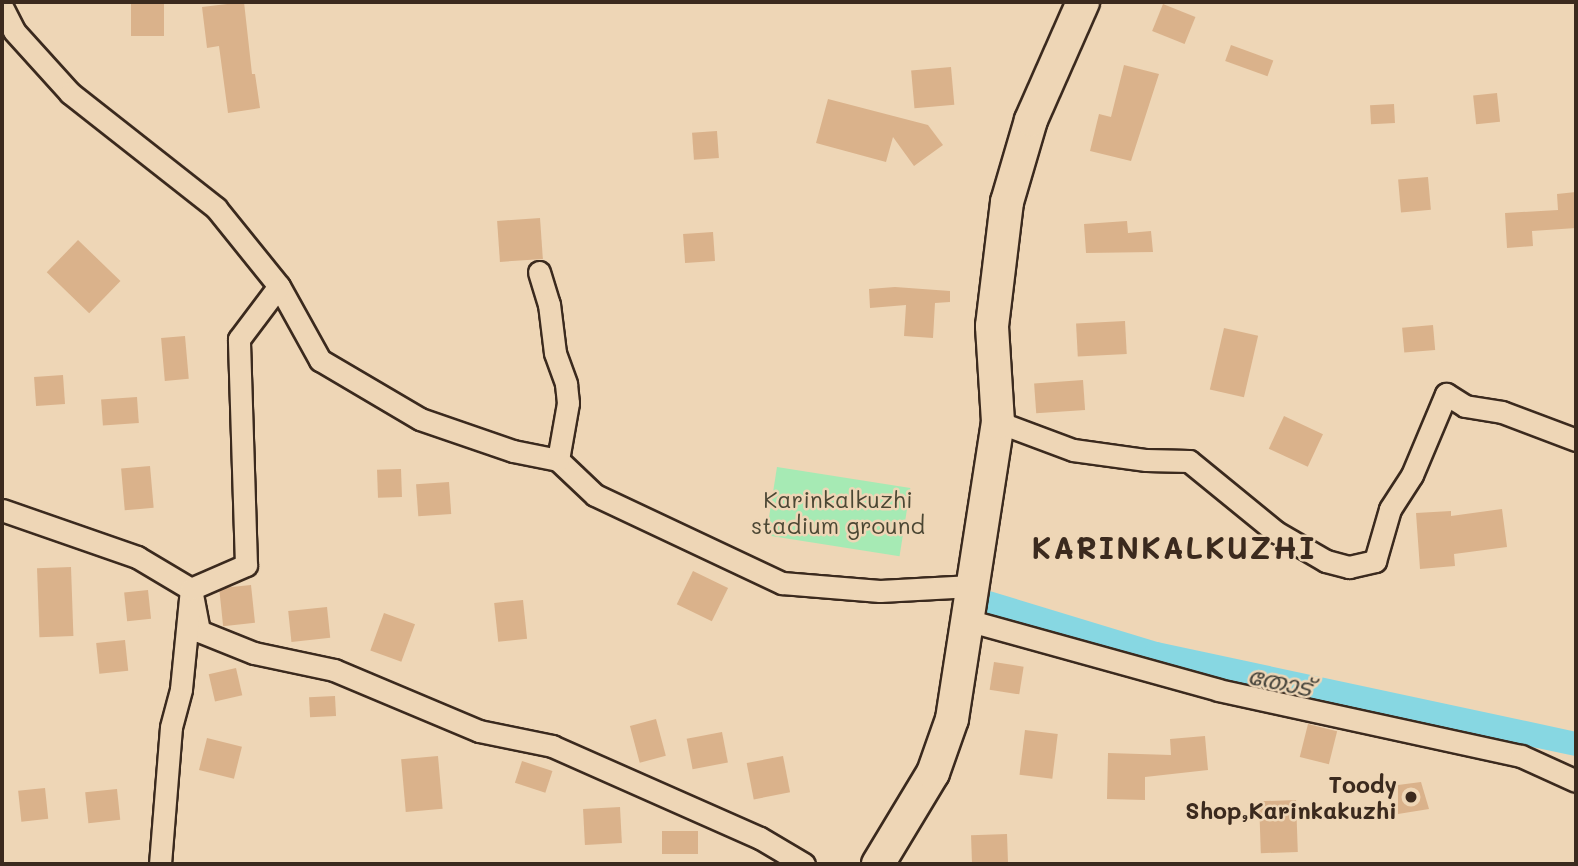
<!DOCTYPE html>
<meta charset="utf-8">
<style>
body{margin:0}
#map{position:relative;width:1578px;height:866px;overflow:hidden;background:#eed6b6;font-family:Mali,"Noto Sans Malayalam",sans-serif}
div>[style]{position:absolute}
[style*='--x']{left:calc(var(--x)*1px);top:calc(var(--y)*1px);width:calc(var(--w)*1px);rotate:calc(var(--a)*1deg)}
.green>*{inset:0;background:#a6eab4;transform-origin:0 0}
.canal>*{height:24px;margin:-12px;padding:0 12px;transform-origin:12px;border-radius:12px;background:#87d7e2}
.building>*{inset:0;background:#dab28b;transform-origin:0 0}
.roads{filter:drop-shadow(2px 0 #3b2a1e) drop-shadow(-2px 0 #3b2a1e) drop-shadow(0 2px #3b2a1e) drop-shadow(0 -2px #3b2a1e)}
.street>*{height:21px;margin:-10.5px;padding:0 10.5px;transform-origin:10.5px;border-radius:10.5px;background:#eed6b6}
.secondary>*{height:32px;margin:-16px;padding:0 16px;transform-origin:16px;border-radius:16px;background:#eed6b6}
.dots>*{width:19px;height:19px;translate:-50% -50%;box-sizing:border-box;border:4px solid #eed6b6;border-radius:50%}
span{translate:-50% -50%;white-space:nowrap;text-align:center;line-height:1.15;-webkit-text-stroke:5px #eed6b6;paint-order:stroke}
.park-label{font-size:23px;color:#4b4734}
.poi-label{font-size:23px;color:#3b2a1e;font-weight:700}
.right{translate:-100% -50%;text-align:right}
.water-label{font-size:24px;color:#46443b;font-style:italic}
.district-label{font-size:30px;color:#3b2a1e;font-weight:700;letter-spacing:2px}
.frame{position:absolute;inset:0;border:4px solid #3b2a1e;pointer-events:none}
</style>
<div id="map">
<div class="green">
<div style="left:777px;top:467px;width:135px;height:69px;rotate:9deg"></div>
</div>
<div class="canal">
<div style="--x:988;--y:603;--w:176;--a:16.9"></div>
<div style="--x:1156;--y:654;--w:430;--a:12.1"></div>
</div>
<div class="building">
<div style="left:131px;top:2px;width:33px;height:34px"></div>
<div style="clip-path:polygon(244px 2px,252px 74px,255px 74px,260px 108px,228px 113px,219px 46px,207px 48px,202px 7px)"></div>
<div style="left:1163px;top:4px;width:35px;height:29px;rotate:22deg"></div>
<div style="left:1231px;top:45px;width:45px;height:17px;rotate:20deg"></div>
<div style="clip-path:polygon(1124px 65px,1159px 74px,1131px 161px,1090px 151px,1099px 114px,1111px 117px)"></div>
<div style="left:951px;top:67px;width:38px;height:40px;rotate:85deg"></div>
<div style="left:1497px;top:93px;width:29px;height:24px;rotate:84deg"></div>
<div style="clip-path:polygon(828px 99px,928px 125px,943px 145px,914px 166px,893px 137px,886px 162px,816px 143px)"></div>
<div style="left:1394px;top:104px;width:19px;height:24px;rotate:87deg"></div>
<div style="left:717px;top:131px;width:27px;height:25px;rotate:86deg"></div>
<div style="left:1428px;top:177px;width:33px;height:30px;rotate:85deg"></div>
<div style="clip-path:polygon(1576px 192px,1576px 228px,1532px 231px,1533px 246px,1507px 248px,1505px 213px,1558px 210px,1557px 194px)"></div>
<div style="left:540px;top:218px;width:41px;height:43px;rotate:86deg"></div>
<div style="clip-path:polygon(1127px 221px,1128px 233px,1151px 231px,1153px 252px,1086px 253px,1084px 224px)"></div>
<div style="left:713px;top:232px;width:29px;height:30px;rotate:86deg"></div>
<div style="left:78px;top:240px;width:59px;height:45px;rotate:44deg"></div>
<div style="clip-path:polygon(895px 287px,950px 291px,950px 302px,935px 303px,933px 338px,904px 336px,906px 305px,870px 308px,869px 289px)"></div>
<div style="left:1125px;top:321px;width:33px;height:49px;rotate:87deg"></div>
<div style="left:1433px;top:325px;width:25px;height:31px;rotate:85deg"></div>
<div style="left:1224px;top:328px;width:35px;height:63px;rotate:13deg"></div>
<div style="left:185px;top:336px;width:43px;height:24px;rotate:85deg"></div>
<div style="left:63px;top:375px;width:29px;height:29px;rotate:86deg"></div>
<div style="left:1083px;top:380px;width:30px;height:49px;rotate:86deg"></div>
<div style="left:137px;top:397px;width:26px;height:36px;rotate:86deg"></div>
<div style="left:1284px;top:416px;width:43px;height:36px;rotate:25deg"></div>
<div style="left:150px;top:466px;width:42px;height:29px;rotate:85deg"></div>
<div style="left:401px;top:469px;width:28px;height:24px;rotate:88deg"></div>
<div style="left:449px;top:482px;width:32px;height:33px;rotate:86deg"></div>
<div style="clip-path:polygon(1502px 509px,1507px 547px,1454px 554px,1455px 566px,1420px 569px,1416px 513px,1451px 511px,1451px 516px)"></div>
<div style="left:71px;top:567px;width:69px;height:34px;rotate:88deg"></div>
<div style="left:693px;top:571px;width:39px;height:37px;rotate:26deg"></div>
<div style="left:251px;top:585px;width:38px;height:32px;rotate:84deg"></div>
<div style="left:148px;top:590px;width:29px;height:24px;rotate:84deg"></div>
<div style="left:523px;top:600px;width:39px;height:29px;rotate:84deg"></div>
<div style="left:327px;top:607px;width:31px;height:39px;rotate:84deg"></div>
<div style="left:384px;top:613px;width:33px;height:40px;rotate:20deg"></div>
<div style="left:125px;top:640px;width:31px;height:29px;rotate:84deg"></div>
<div style="left:994px;top:662px;width:30px;height:28px;rotate:9deg"></div>
<div style="left:236px;top:668px;width:28px;height:28px;rotate:77deg"></div>
<div style="left:335px;top:696px;width:20px;height:26px;rotate:87deg"></div>
<div style="left:656px;top:719px;width:38px;height:27px;rotate:75deg"></div>
<div style="left:1308px;top:724px;width:30px;height:34px;rotate:14deg"></div>
<div style="left:1025px;top:730px;width:33px;height:45px;rotate:7deg"></div>
<div style="left:722px;top:732px;width:31px;height:36px;rotate:79deg"></div>
<div style="clip-path:polygon(1205px 736px,1208px 770px,1145px 777px,1145px 800px,1107px 799px,1108px 753px,1171px 755px,1170px 739px)"></div>
<div style="left:207px;top:738px;width:36px;height:33px;rotate:14deg"></div>
<div style="left:438px;top:756px;width:53px;height:37px;rotate:85deg"></div>
<div style="left:783px;top:756px;width:37px;height:37px;rotate:79deg"></div>
<div style="left:522px;top:761px;width:32px;height:23px;rotate:18deg"></div>
<div style="clip-path:polygon(1421px 782px,1429px 809px,1398px 814px,1398px 785px)"></div>
<div style="left:45px;top:788px;width:31px;height:27px;rotate:84deg"></div>
<div style="left:117px;top:789px;width:31px;height:32px;rotate:84deg"></div>
<div style="left:1296px;top:800px;width:52px;height:37px;rotate:88deg"></div>
<div style="left:620px;top:807px;width:36px;height:37px;rotate:87deg"></div>
<div style="left:662px;top:831px;width:36px;height:23px"></div>
<div style="left:1007px;top:834px;width:30px;height:36px;rotate:88deg"></div>
</div>
<div class="roads">
<div class="street">
<div style="--x:2;--y:7;--w:27;--a:63"></div>
<div style="--x:14;--y:31;--w:84;--a:47.9"></div>
<div style="--x:70;--y:93;--w:186;--a:38.2"></div>
<div style="--x:216;--y:208;--w:100;--a:51.1"></div>
<div style="--x:279;--y:286;--w:85;--a:61"></div>
<div style="--x:320;--y:360;--w:116;--a:30.5"></div>
<div style="--x:420;--y:419;--w:98;--a:19"></div>
<div style="--x:513;--y:451;--w:46;--a:11.3"></div>
<div style="--x:558;--y:460;--w:51;--a:43.4"></div>
<div style="--x:595;--y:495;--w:207;--a:25.2"></div>
<div style="--x:782;--y:583;--w:98;--a:4.7"></div>
<div style="--x:880;--y:591;--w:92;--a:-3.1"></div>
<div style="--x:539;--y:272;--w:34;--a:73"></div>
<div style="--x:549;--y:304;--w:49;--a:83"></div>
<div style="--x:555;--y:353;--w:33;--a:70"></div>
<div style="--x:566;--y:384;--w:19;--a:84"></div>
<div style="--x:568;--y:403;--w:58;--a:100"></div>
<div style="--x:998;--y:422;--w:80;--a:20.5"></div>
<div style="--x:1073;--y:450;--w:74;--a:7.8"></div>
<div style="--x:1146;--y:460;--w:43;--a:1.3"></div>
<div style="--x:1189;--y:461;--w:112;--a:39.2"></div>
<div style="--x:1276;--y:532;--w:58;--a:30.1"></div>
<div style="--x:1326;--y:561;--w:24;--a:15"></div>
<div style="--x:1349;--y:567;--w:27;--a:-13"></div>
<div style="--x:1375;--y:561;--w:54;--a:-73.9"></div>
<div style="--x:1390;--y:509;--w:40;--a:-57.1"></div>
<div style="--x:1412;--y:475;--w:88;--a:-67.2"></div>
<div style="--x:1446;--y:394;--w:22;--a:32"></div>
<div style="--x:1465;--y:406;--w:37;--a:9"></div>
<div style="--x:1502;--y:412;--w:79;--a:20.7"></div>
<div style="--x:2;--y:510;--w:143;--a:19.2"></div>
<div style="--x:137;--y:557;--w:63;--a:30.7"></div>
<div style="--x:191;--y:589;--w:43;--a:79.2"></div>
<div style="--x:199;--y:631;--w:59;--a:21.8"></div>
<div style="--x:254;--y:653;--w:82;--a:12"></div>
<div style="--x:334;--y:670;--w:157;--a:22.8"></div>
<div style="--x:479;--y:731;--w:75;--a:11.6"></div>
<div style="--x:552;--y:746;--w:227;--a:23.9"></div>
<div style="--x:760;--y:838;--w:51;--a:30.6"></div>
<div style="--x:970;--y:621;--w:257;--a:15.5"></div>
<div style="--x:1218;--y:690;--w:310;--a:12.3"></div>
<div style="--x:1521;--y:756;--w:60;--a:24.4"></div>
<div style="--x:160;--y:864;--w:137;--a:-85.4"></div>
<div style="--x:171;--y:727;--w:39;--a:-75"></div>
<div style="--x:181;--y:689;--w:100;--a:-84.3"></div>
<div style="--x:191;--y:589;--w:60;--a:-23.6"></div>
<div style="--x:246;--y:565;--w:226;--a:-91.8"></div>
<div style="--x:239;--y:339;--w:66;--a:-53"></div>
</div>
<div class="secondary">
<div style="--x:878;--y:864;--w:106;--a:-58.9"></div>
<div style="--x:933;--y:773;--w:57;--a:-70.6"></div>
<div style="--x:952;--y:719;--w:301;--a:-81.2"></div>
<div style="--x:998;--y:422;--w:96;--a:-93.6"></div>
<div style="--x:992;--y:326;--w:125;--a:-83.1"></div>
<div style="--x:1007;--y:202;--w:85;--a:-73.7"></div>
<div style="--x:1031;--y:120;--w:129;--a:-66.2"></div>
</div>
</div>
<div class="dots">
<div style="left:1411px;top:797px;background:#3b2a1e"></div>
</div>
<div class="park-label">
<span style="left:838px;top:512px">Karinkalkuzhi<br>stadium ground</span>
</div>
<div class="poi-label">
<span class="right" style="left:1397px;top:797px">Toody<br>Shop,Karinkakuzhi</span>
</div>
<div class="water-label">
<span style="left:1280px;top:681px;rotate:12deg">തോട്</span>
</div>
<div class="district-label">
<span style="left:1174px;top:547px">KARINKALKUZHI</span>
</div>
<div class="frame"></div>
</div>
